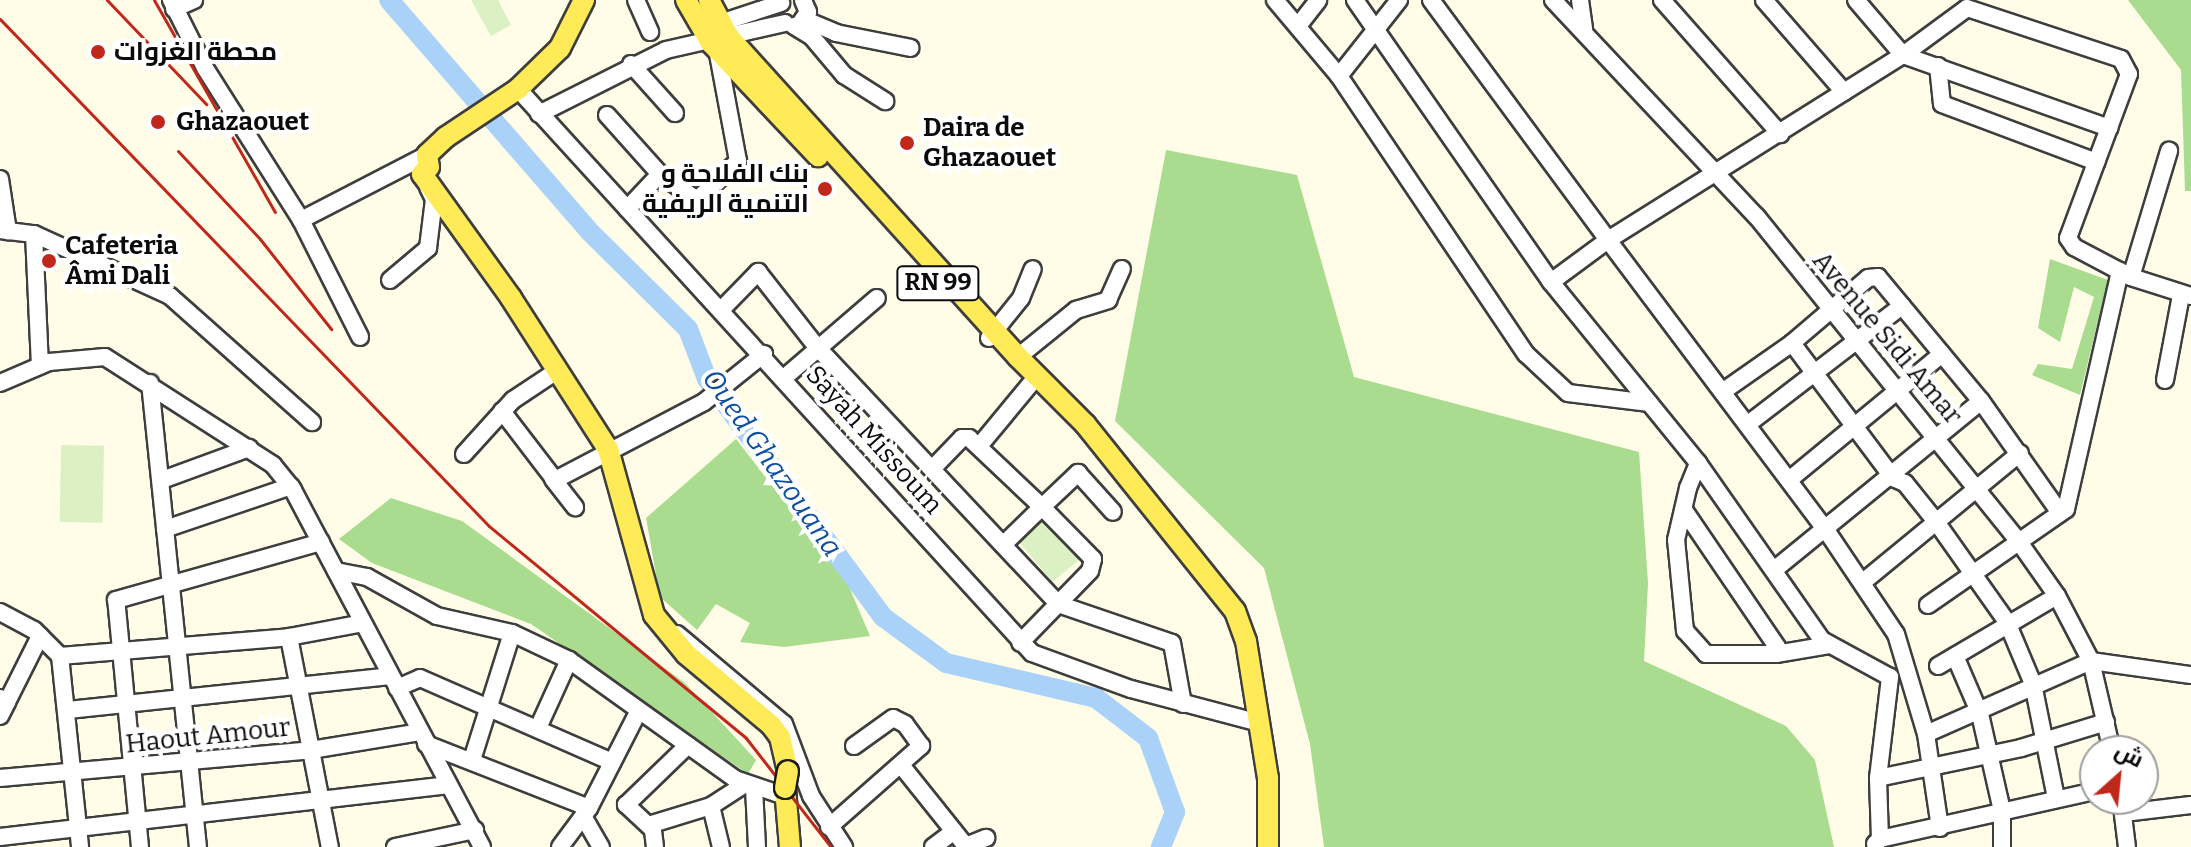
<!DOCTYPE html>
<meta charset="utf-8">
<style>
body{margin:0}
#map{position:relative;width:2191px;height:847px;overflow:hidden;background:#fffde8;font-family:Bitter,Cairo,serif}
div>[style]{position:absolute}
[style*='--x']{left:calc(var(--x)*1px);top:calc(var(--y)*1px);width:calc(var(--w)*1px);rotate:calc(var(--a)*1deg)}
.forest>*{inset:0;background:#a9dc8f}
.pitch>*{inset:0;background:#dcf1c3;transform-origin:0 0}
.river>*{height:20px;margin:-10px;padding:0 10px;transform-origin:10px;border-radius:10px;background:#aad2f9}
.roads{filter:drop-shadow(2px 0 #3e3e3e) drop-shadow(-2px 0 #3e3e3e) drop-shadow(0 2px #3e3e3e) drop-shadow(0 -2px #3e3e3e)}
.minor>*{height:16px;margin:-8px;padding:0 8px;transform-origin:8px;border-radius:8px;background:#fff}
.major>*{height:20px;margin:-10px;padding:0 10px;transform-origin:10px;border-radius:10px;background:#ffea58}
.rail>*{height:3px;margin:-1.5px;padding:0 1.5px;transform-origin:1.5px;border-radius:1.5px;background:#c1281c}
.bridges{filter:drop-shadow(2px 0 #1c1c1c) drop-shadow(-2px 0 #1c1c1c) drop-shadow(0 2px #1c1c1c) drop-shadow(0 -2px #1c1c1c)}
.major-bridge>*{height:20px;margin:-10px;padding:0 10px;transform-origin:10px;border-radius:10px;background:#ffea58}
.dots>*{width:22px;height:22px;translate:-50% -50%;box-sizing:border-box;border:4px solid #fff;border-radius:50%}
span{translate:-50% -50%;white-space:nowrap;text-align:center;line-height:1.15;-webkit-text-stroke:8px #fff;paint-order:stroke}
.shield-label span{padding:2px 6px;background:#fff;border:2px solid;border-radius:6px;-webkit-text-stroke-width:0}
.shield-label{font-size:24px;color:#0b0b0b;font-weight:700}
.poi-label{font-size:26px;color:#0b0b0b;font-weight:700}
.left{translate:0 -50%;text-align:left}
.right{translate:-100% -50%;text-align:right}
.street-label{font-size:26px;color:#0b0b0b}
.water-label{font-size:28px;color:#0f50a2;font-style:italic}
.north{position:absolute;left:2079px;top:735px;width:80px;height:80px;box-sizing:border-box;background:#fff;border:2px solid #9d9d9d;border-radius:50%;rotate:27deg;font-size:22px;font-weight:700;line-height:32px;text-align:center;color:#0b0b0b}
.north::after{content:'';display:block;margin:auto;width:28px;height:36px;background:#c1281c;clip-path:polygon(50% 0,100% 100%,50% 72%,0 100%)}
</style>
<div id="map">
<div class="forest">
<div style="clip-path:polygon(2128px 0,2191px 0,2191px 191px,2185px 191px,2181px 70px)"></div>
<div style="clip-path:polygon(1166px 150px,1297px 175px,1354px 377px,1639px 452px,1648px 583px,1644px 661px,1786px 726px,1815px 760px,1834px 847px,1324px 847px,1310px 744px,1264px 568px,1115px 421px)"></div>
<div style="clip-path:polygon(2050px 259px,2108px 280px,2080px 395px,2032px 375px,2038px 364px,2072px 369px,2094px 297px,2074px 287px,2060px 342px,2038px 328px)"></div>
<div style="clip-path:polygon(736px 439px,847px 582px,870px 636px,784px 647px,740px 642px,750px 623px,716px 604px,697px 630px,660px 597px,646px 518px)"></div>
<div style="clip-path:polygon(391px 498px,462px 521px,685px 683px,756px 760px,748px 774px,531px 624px,372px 563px,339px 539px)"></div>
</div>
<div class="pitch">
<div style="clip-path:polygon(471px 0,498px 0,511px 25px,491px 36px)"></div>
<div style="left:61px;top:445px;width:43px;height:77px;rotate:1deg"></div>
<div style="left:1045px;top:514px;width:57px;height:38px;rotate:50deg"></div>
</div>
<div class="river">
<div style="--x:389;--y:0;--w:307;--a:49.1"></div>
<div style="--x:590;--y:232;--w:138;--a:44.7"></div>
<div style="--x:688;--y:329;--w:53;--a:69.2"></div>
<div style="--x:707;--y:379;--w:296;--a:53.5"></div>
<div style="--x:883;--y:617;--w:78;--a:36.1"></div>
<div style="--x:946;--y:663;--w:154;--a:13.1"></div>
<div style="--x:1096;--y:698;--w:66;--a:37.6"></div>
<div style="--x:1148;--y:738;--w:79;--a:70"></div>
<div style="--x:1175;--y:812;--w:38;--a:112"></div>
</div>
<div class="roads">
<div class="minor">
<div style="--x:171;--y:0;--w:76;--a:63.4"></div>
<div style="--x:205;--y:68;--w:180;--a:57.7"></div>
<div style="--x:301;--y:220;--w:142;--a:-27.3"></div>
<div style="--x:636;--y:0;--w:35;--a:66"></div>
<div style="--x:1275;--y:0;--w:99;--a:49.9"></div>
<div style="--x:1339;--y:76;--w:335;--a:56.1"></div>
<div style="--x:1526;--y:354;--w:57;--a:42.9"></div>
<div style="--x:1568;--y:393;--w:82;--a:7"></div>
<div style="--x:1355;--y:0;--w:343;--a:55.2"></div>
<div style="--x:1551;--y:282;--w:233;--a:50.9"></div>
<div style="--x:1698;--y:463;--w:216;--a:55"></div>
<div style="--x:1822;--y:640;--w:77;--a:28.6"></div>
<div style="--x:1431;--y:0;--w:298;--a:53.6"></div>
<div style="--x:1608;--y:240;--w:348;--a:-32.1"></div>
<div style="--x:1903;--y:55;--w:79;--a:-36.3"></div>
<div style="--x:1967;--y:8;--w:162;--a:18.3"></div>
<div style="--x:2121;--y:59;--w:17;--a:62"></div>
<div style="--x:2129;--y:74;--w:175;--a:110.4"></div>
<div style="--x:2068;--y:238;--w:11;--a:56"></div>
<div style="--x:2074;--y:247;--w:64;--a:27.8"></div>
<div style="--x:2131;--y:277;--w:63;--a:17.6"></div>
<div style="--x:1553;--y:0;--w:298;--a:46.8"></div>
<div style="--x:1757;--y:217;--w:414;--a:51.1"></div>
<div style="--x:2017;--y:539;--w:70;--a:54.9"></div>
<div style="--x:2057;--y:596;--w:73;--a:62.4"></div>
<div style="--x:2091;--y:661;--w:92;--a:76.9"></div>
<div style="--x:1580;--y:0;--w:30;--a:82"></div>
<div style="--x:1662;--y:0;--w:179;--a:48.6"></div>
<div style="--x:1764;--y:0;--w:122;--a:49"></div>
<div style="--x:1856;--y:0;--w:72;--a:49.5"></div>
<div style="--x:1903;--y:55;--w:219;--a:19.5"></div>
<div style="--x:174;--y:9;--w:22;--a:-24"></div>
<div style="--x:806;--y:20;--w:33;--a:23"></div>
<div style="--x:836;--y:33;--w:76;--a:11.3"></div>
<div style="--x:799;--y:25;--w:16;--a:-55"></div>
<div style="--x:808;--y:12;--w:13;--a:-113"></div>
<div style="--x:711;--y:26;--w:74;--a:-18.2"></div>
<div style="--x:794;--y:26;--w:21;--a:31"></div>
<div style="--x:812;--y:37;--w:50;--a:49.9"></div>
<div style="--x:844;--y:75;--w:49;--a:32.4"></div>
<div style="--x:1298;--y:26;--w:33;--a:-52"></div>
<div style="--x:631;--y:64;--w:66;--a:48.1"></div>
<div style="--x:1938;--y:66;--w:38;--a:84"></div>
<div style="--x:1942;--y:104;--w:165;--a:20.6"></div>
<div style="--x:1339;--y:76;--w:97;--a:-51.7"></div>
<div style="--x:518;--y:89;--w:763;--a:47.66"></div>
<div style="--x:1032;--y:653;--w:105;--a:20"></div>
<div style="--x:1131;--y:689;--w:129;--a:14.8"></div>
<div style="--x:539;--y:114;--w:142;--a:-26.7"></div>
<div style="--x:666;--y:50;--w:122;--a:-12.8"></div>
<div style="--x:607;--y:115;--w:79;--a:48.1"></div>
<div style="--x:660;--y:174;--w:48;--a:133.3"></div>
<div style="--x:660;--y:174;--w:45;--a:35.1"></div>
<div style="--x:697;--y:200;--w:57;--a:-43.6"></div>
<div style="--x:738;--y:161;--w:114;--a:-100.6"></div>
<div style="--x:0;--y:179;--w:53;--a:81.3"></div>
<div style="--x:301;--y:220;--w:131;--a:63.2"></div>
<div style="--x:0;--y:230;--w:34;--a:7"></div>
<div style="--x:34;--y:234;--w:149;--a:24.5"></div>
<div style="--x:170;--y:296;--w:190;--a:41.6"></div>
<div style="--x:34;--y:234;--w:131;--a:87.4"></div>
<div style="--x:2131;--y:277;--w:132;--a:-73.2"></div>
<div style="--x:390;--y:280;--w:50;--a:-40.1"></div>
<div style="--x:428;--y:248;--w:49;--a:-83"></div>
<div style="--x:434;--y:199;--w:13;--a:-117"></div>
<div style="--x:1551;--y:282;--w:71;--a:-36.4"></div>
<div style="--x:1608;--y:240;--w:363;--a:53.1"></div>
<div style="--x:1826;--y:530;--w:125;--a:56.1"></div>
<div style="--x:1896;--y:634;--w:104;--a:73.3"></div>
<div style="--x:1926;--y:734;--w:95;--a:81.5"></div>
<div style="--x:722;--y:309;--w:52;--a:-45.8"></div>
<div style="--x:758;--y:272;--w:94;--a:51.9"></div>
<div style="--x:816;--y:346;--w:354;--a:46.8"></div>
<div style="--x:1058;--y:604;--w:120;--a:18.9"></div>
<div style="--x:1172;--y:643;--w:62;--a:79.8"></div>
<div style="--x:989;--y:338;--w:51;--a:-51.3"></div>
<div style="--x:1021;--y:298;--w:31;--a:-68"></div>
<div style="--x:1792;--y:343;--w:169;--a:53.2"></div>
<div style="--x:1893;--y:478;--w:13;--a:23"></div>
<div style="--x:1905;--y:483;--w:51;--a:51.3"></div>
<div style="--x:1937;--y:523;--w:121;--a:54.7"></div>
<div style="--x:2007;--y:622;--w:67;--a:67.2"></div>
<div style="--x:2033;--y:684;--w:116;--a:78.6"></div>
<div style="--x:1018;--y:357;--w:75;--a:-39"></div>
<div style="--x:1076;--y:310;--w:34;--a:-17"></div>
<div style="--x:1108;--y:300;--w:34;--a:-66"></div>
<div style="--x:785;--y:377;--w:121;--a:-40.7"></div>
<div style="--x:2165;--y:380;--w:86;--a:-79.3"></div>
<div style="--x:0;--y:383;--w:53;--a:-23.2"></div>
<div style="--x:49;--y:362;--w:56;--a:-5.1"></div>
<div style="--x:105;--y:357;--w:200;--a:32.7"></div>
<div style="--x:273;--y:465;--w:32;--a:51"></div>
<div style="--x:293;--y:490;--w:404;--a:62.1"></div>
<div style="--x:150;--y:383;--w:466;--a:84.1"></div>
<div style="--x:1725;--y:390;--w:82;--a:-35"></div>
<div style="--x:1792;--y:343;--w:100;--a:-40.5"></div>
<div style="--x:1868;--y:278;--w:10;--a:-6"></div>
<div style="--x:1878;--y:277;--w:161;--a:50.3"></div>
<div style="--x:1981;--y:401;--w:137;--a:54.8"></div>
<div style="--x:502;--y:411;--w:87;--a:52.5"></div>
<div style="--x:555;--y:480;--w:168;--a:-27.6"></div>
<div style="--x:704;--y:402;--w:77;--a:-38.7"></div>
<div style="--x:1748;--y:424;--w:194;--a:-37.5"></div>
<div style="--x:980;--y:445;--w:91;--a:-50.4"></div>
<div style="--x:464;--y:454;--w:73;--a:-47.8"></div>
<div style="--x:513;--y:400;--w:54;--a:-33.7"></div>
<div style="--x:932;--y:469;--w:43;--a:-45.9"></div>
<div style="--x:962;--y:438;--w:7;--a:0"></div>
<div style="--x:969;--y:438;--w:100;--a:43.4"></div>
<div style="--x:1042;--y:507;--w:50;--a:-43.4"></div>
<div style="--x:1078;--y:473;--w:52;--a:48.1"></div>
<div style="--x:553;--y:479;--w:36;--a:52"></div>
<div style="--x:162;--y:480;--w:93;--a:-20.2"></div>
<div style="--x:1789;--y:480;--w:198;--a:-39.5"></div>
<div style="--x:1684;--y:510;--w:166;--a:55.8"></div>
<div style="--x:1777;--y:647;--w:7;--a:98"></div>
<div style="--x:1776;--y:654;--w:70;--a:180"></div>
<div style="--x:1706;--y:654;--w:31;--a:-132"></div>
<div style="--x:1685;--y:631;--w:91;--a:-95.6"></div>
<div style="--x:1676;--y:540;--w:53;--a:-77"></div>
<div style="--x:1688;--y:488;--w:27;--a:-68"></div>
<div style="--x:165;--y:529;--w:133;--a:-18.8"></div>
<div style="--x:1003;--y:545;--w:54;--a:-44.3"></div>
<div style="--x:1042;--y:507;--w:73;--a:45.6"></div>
<div style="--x:1093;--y:559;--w:12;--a:104"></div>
<div style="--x:1090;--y:571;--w:100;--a:134.2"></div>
<div style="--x:1774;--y:570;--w:267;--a:-39.2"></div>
<div style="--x:336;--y:571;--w:32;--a:11"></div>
<div style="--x:367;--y:577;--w:80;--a:29.1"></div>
<div style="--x:437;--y:616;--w:77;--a:12.8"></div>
<div style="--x:512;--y:633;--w:63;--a:25.3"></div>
<div style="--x:569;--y:660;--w:204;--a:35.6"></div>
<div style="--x:735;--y:779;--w:53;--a:18.8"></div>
<div style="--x:1863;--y:582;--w:203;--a:-39.4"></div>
<div style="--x:1928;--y:605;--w:168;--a:-34.8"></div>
<div style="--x:2066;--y:509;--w:244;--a:-77.2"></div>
<div style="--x:0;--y:612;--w:38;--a:28"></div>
<div style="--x:34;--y:630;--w:37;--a:45"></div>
<div style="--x:60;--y:656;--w:230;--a:-4.7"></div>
<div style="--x:289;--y:637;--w:75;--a:-10.7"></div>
<div style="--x:677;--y:634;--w:140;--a:40.1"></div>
<div style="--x:784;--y:724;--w:77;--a:69.4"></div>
<div style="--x:811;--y:796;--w:61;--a:57.1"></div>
<div style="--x:289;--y:637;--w:214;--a:79"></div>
<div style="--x:1776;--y:654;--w:54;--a:-9.6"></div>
<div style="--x:60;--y:656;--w:192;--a:84"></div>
<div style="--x:1955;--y:656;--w:63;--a:66.7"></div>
<div style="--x:1980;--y:714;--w:99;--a:77.2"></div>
<div style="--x:2002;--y:811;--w:36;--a:90"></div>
<div style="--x:1938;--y:666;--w:138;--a:-30.5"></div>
<div style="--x:397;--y:688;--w:25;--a:-23"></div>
<div style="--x:420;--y:678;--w:210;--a:23.6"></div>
<div style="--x:0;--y:698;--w:8;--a:30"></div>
<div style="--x:7;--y:702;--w:74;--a:-63.4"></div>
<div style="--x:68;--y:710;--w:324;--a:-6"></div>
<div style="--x:0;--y:716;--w:16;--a:-63"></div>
<div style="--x:538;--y:728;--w:75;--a:-65.5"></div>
<div style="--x:1926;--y:734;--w:180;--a:-23.9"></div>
<div style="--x:2091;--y:661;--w:101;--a:8"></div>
<div style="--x:426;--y:744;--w:175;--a:21.4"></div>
<div style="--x:472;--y:760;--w:133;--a:-72.5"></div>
<div style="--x:901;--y:765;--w:104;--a:51.3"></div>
<div style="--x:966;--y:846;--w:22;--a:-22"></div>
<div style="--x:0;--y:778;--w:312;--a:-5.1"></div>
<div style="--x:311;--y:750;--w:110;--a:-9.4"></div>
<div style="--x:1878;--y:778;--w:146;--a:-11.8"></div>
<div style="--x:2021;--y:748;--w:89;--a:-17"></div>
<div style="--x:754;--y:788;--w:59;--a:87.1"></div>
<div style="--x:2121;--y:799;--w:48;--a:82.9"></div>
<div style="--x:711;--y:806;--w:42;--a:76.3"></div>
<div style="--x:2124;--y:813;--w:67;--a:-6.8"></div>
<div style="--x:583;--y:816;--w:36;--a:60"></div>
<div style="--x:650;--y:827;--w:33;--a:-137"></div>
<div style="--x:626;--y:805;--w:86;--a:-44.1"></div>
<div style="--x:829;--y:827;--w:123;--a:-41.4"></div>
<div style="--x:921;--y:746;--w:27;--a:-126"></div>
<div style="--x:905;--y:724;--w:13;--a:-153"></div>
<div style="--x:893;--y:718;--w:48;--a:144.3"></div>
<div style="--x:0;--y:837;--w:452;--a:-6.6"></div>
<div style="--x:1880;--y:839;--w:61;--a:-91.9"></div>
<div style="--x:1878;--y:778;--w:102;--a:-83.2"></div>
<div style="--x:1875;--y:844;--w:7;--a:-45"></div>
<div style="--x:1880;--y:839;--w:220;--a:-12.6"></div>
<div style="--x:140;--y:847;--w:248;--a:-95.5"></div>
<div style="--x:116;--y:600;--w:213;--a:-15.8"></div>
<div style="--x:395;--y:847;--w:82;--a:-12"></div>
<div style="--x:560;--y:847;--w:49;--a:-53.4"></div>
<div style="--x:589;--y:808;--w:106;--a:-62.9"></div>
<div style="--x:655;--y:847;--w:23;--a:-97"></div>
<div style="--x:652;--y:824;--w:62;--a:-17"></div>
<div style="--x:711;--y:806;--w:40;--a:-32.9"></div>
<div style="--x:933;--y:847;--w:26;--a:-37"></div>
</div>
<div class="major">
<div style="--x:584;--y:0;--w:54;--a:116.6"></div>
<div style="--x:560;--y:48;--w:59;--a:135.7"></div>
<div style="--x:518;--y:89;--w:87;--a:146.3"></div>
<div style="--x:446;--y:137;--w:26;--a:137"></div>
<div style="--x:427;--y:155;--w:12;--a:81"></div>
<div style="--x:429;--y:167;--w:10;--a:135"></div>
<div style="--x:422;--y:174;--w:153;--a:54.3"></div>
<div style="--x:511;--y:298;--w:179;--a:57.3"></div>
<div style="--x:608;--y:449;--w:172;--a:74.5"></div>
<div style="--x:654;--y:615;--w:50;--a:50.6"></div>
<div style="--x:686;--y:654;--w:111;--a:39.9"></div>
<div style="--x:771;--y:725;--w:15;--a:53"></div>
<div style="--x:780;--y:737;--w:35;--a:77"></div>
<div style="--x:686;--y:0;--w:50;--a:59.8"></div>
<div style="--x:711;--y:43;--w:156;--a:46.6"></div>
<div style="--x:709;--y:0;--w:41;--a:62.2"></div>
<div style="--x:728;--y:36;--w:433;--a:47.9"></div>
<div style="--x:1018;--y:357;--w:95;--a:45"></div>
<div style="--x:1085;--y:424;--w:240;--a:51.3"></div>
<div style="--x:1235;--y:611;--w:32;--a:70"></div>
<div style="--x:1246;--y:641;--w:139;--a:80.9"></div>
<div style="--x:1268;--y:778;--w:69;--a:90"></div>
<div style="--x:785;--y:788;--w:59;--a:85.2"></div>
</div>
</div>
<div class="rail">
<div style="--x:107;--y:0;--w:144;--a:46.4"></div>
<div style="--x:154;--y:0;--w:244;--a:60.3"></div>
<div style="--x:0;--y:19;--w:704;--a:46.04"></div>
<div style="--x:489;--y:526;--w:333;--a:39.5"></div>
<div style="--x:746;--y:738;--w:138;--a:52.1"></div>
<div style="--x:178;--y:151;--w:120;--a:47"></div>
<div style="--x:260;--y:239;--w:115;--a:51.7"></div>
</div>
<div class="bridges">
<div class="major-bridge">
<div style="--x:785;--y:788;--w:17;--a:-80"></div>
</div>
</div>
<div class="dots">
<div style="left:98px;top:52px;background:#c1281c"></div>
<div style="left:158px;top:122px;background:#c1281c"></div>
<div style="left:907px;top:143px;background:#c1281c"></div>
<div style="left:825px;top:189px;background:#c1281c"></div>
<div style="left:49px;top:261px;background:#c1281c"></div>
</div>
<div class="shield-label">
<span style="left:938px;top:283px">RN 99</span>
</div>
<div class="poi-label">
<span class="left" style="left:114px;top:52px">محطة الغزوات</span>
<span class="left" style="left:176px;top:122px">Ghazaouet</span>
<span class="left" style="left:923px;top:143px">Daira de<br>Ghazaouet</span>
<span class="right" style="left:809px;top:189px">بنك الفلاحة و<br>التنمية الريفية</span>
<span class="left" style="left:65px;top:261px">Cafeteria<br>Âmi Dali</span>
</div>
<div class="street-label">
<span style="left:1887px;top:338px;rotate:50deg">Avenue Sidi Amar</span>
<span style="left:874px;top:440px;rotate:48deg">Sayah Missoum</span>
<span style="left:208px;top:736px;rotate:-6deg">Haout Amour</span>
</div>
<div class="water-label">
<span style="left:772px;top:463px;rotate:55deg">Oued Ghazouana</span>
</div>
<div class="north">ش</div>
</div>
